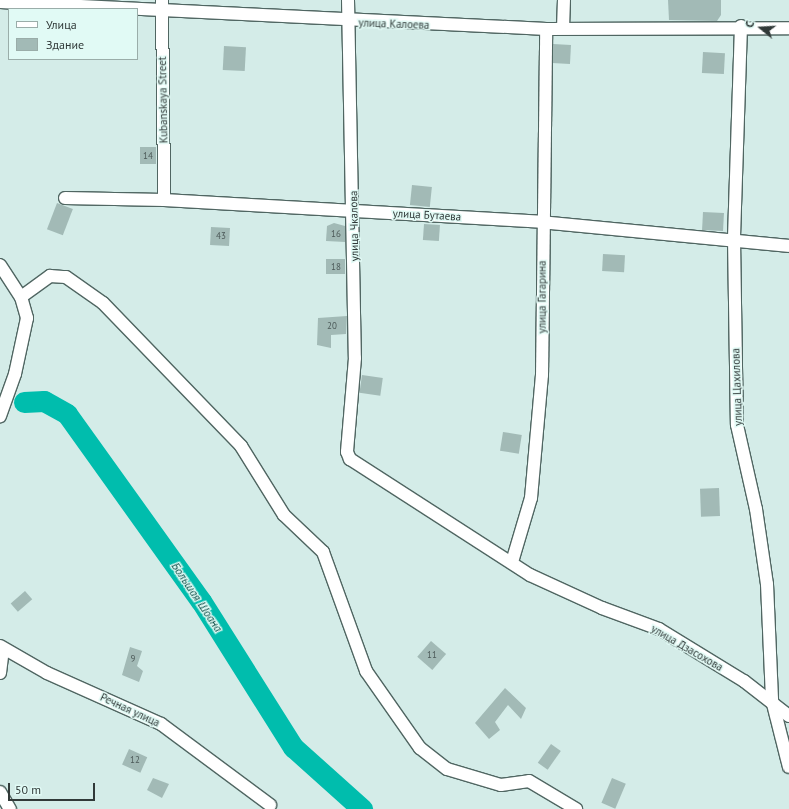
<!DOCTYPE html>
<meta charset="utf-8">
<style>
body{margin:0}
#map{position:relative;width:789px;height:809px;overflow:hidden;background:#d4ece8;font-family:"PT Sans",sans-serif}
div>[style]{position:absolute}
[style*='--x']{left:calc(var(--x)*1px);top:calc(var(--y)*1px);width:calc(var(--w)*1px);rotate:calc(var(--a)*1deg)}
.river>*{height:21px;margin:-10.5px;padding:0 10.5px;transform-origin:10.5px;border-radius:10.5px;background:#00bdad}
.building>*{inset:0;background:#a2bab6;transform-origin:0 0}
.roads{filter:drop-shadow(1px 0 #506662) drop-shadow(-1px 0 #506662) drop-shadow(0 1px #506662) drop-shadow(0 -1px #506662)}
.street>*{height:12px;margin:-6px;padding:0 6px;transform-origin:6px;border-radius:6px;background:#fff}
span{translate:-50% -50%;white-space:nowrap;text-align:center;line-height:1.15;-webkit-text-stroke:3px #e1faf5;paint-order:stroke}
.number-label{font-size:9px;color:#4c5958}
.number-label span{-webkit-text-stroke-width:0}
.street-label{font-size:11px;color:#303938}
.water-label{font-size:12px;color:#0c4d47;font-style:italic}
.legend{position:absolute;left:8px;top:8px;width:130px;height:52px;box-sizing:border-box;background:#e1faf5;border:1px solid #9aada9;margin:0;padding:5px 7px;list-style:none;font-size:12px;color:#303938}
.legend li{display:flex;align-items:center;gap:8px;height:20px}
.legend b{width:20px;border:1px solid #9aada9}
.north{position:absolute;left:741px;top:8px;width:40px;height:40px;-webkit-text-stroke:3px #e1faf5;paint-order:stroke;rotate:288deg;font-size:11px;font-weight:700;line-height:16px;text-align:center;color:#303938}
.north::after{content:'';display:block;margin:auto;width:14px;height:18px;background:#303938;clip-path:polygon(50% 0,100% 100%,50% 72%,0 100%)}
.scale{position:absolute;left:8px;top:783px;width:87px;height:18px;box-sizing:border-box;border:2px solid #303938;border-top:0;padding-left:5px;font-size:12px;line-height:14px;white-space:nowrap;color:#303938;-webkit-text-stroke:3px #e1faf5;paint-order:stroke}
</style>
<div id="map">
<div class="river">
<div style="--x:24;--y:402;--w:20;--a:-3"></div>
<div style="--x:44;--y:401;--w:26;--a:29"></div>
<div style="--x:67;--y:414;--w:230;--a:54.4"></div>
<div style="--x:201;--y:601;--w:173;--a:57.8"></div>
<div style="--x:293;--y:747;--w:93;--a:41.9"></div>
</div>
<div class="building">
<div style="clip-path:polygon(668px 0,721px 0,721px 15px,717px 21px,669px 20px)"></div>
<div style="left:553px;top:44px;width:18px;height:19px;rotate:3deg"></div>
<div style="left:224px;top:46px;width:22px;height:24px;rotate:3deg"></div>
<div style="left:703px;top:52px;width:22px;height:21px;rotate:3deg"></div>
<div style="left:140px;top:147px;width:16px;height:17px"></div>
<div style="left:412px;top:185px;width:20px;height:20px;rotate:6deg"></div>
<div style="left:57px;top:203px;width:17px;height:28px;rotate:21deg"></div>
<div style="left:703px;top:212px;width:21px;height:18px;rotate:3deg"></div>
<div style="clip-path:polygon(334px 223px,345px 226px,345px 242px,326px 241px,327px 226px)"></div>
<div style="left:424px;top:224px;width:16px;height:16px;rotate:4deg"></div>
<div style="left:211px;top:227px;width:19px;height:18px;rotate:3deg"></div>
<div style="left:603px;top:254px;width:22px;height:17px;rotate:3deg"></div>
<div style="left:345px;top:259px;width:15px;height:19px;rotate:90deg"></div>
<div style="clip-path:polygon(347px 316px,346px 334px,331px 335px,331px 348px,317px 345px,318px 318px)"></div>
<div style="left:362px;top:375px;width:21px;height:18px;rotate:8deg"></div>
<div style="left:503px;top:432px;width:19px;height:19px;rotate:9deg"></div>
<div style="left:719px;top:488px;width:28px;height:19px;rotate:88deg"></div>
<div style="left:25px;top:591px;width:11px;height:19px;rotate:49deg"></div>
<div style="left:431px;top:641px;width:20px;height:21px;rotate:41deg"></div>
<div style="clip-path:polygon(130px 647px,142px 651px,137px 666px,143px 671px,139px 682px,122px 675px)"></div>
<div style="clip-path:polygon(505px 688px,526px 708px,521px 719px,508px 705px,495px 722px,500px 730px,489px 739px,475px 723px)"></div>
<div style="left:551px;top:744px;width:12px;height:23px;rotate:35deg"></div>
<div style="left:129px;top:749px;width:20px;height:17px;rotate:24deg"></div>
<div style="clip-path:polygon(153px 778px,169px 784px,162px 798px,147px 790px)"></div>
<div style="left:612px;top:778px;width:15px;height:27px;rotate:23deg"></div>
</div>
<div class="roads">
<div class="street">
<div style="--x:162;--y:0;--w:200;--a:89.4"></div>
<div style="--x:348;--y:0;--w:358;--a:88.9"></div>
<div style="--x:355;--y:358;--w:94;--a:94.9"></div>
<div style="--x:347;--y:452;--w:8;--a:67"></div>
<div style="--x:350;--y:459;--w:214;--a:32.8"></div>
<div style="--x:530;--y:575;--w:79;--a:24.6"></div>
<div style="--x:602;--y:608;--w:61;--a:20.2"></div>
<div style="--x:659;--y:629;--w:100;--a:31.5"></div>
<div style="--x:744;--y:681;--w:57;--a:37.9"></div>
<div style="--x:0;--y:2;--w:547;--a:2.83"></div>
<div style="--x:546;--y:29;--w:243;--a:-0.2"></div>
<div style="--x:741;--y:26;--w:213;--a:91.9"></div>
<div style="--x:734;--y:239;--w:186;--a:89.1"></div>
<div style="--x:737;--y:425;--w:86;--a:77.3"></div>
<div style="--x:756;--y:509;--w:76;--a:81.7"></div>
<div style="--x:767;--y:584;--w:116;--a:87.5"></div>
<div style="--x:772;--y:700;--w:69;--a:75.8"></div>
<div style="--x:563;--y:28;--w:28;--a:-88"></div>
<div style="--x:65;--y:198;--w:99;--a:1.2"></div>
<div style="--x:164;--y:200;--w:378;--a:3.3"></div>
<div style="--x:541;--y:222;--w:249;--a:5.5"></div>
<div style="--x:0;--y:265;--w:38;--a:57"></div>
<div style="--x:21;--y:297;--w:22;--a:74"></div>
<div style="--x:27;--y:318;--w:57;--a:102.1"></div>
<div style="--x:15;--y:374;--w:45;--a:109.7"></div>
<div style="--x:21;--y:297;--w:36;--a:-36"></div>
<div style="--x:50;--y:276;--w:16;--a:4"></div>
<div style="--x:66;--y:277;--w:45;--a:35.1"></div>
<div style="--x:103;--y:303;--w:199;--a:46"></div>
<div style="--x:241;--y:446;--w:81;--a:58.1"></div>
<div style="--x:284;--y:515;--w:54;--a:43.5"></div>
<div style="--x:323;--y:552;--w:127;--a:70.1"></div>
<div style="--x:366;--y:671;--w:94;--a:55"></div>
<div style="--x:420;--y:748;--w:34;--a:38"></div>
<div style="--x:447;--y:769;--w:56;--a:16.5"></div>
<div style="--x:501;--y:785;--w:28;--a:-8"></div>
<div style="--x:529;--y:781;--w:55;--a:30.8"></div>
<div style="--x:512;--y:562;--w:67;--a:-73.5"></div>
<div style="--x:531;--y:498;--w:123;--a:-84.9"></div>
<div style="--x:542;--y:375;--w:346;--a:-89.3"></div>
<div style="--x:0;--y:646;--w:54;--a:29.9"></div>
<div style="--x:47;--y:673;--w:125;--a:24.1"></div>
<div style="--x:161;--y:724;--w:136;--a:36.6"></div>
<div style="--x:0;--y:673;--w:23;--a:-83"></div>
<div style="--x:0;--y:792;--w:20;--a:60"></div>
</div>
</div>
<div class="number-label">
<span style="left:148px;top:156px">14</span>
<span style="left:336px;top:234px">16</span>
<span style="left:221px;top:236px">43</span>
<span style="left:336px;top:267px">18</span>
<span style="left:332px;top:326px">20</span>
<span style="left:432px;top:655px">11</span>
<span style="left:133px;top:659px">9</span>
<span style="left:135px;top:760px">12</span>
</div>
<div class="street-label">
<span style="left:394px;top:24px;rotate:2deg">улица Калоева</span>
<span style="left:163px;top:100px;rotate:-91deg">Kubanskaya Street</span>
<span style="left:427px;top:215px;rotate:3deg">улица Бутаева</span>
<span style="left:354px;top:226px;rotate:-91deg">улица Чкалова</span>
<span style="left:542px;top:297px;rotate:-90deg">улица Гагарина</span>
<span style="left:737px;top:387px;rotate:-92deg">улица Цахилова</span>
<span style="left:687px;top:648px;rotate:30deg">улица Дзасохова</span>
<span style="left:130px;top:710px;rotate:25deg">Речная улица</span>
</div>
<div class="water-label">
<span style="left:197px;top:597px;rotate:56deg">Большая Шоана</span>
</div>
<ul class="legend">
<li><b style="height:5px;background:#fff"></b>Улица</li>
<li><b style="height:11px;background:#a2bab6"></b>Здание</li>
</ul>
<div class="north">С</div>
<div class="scale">50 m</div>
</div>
